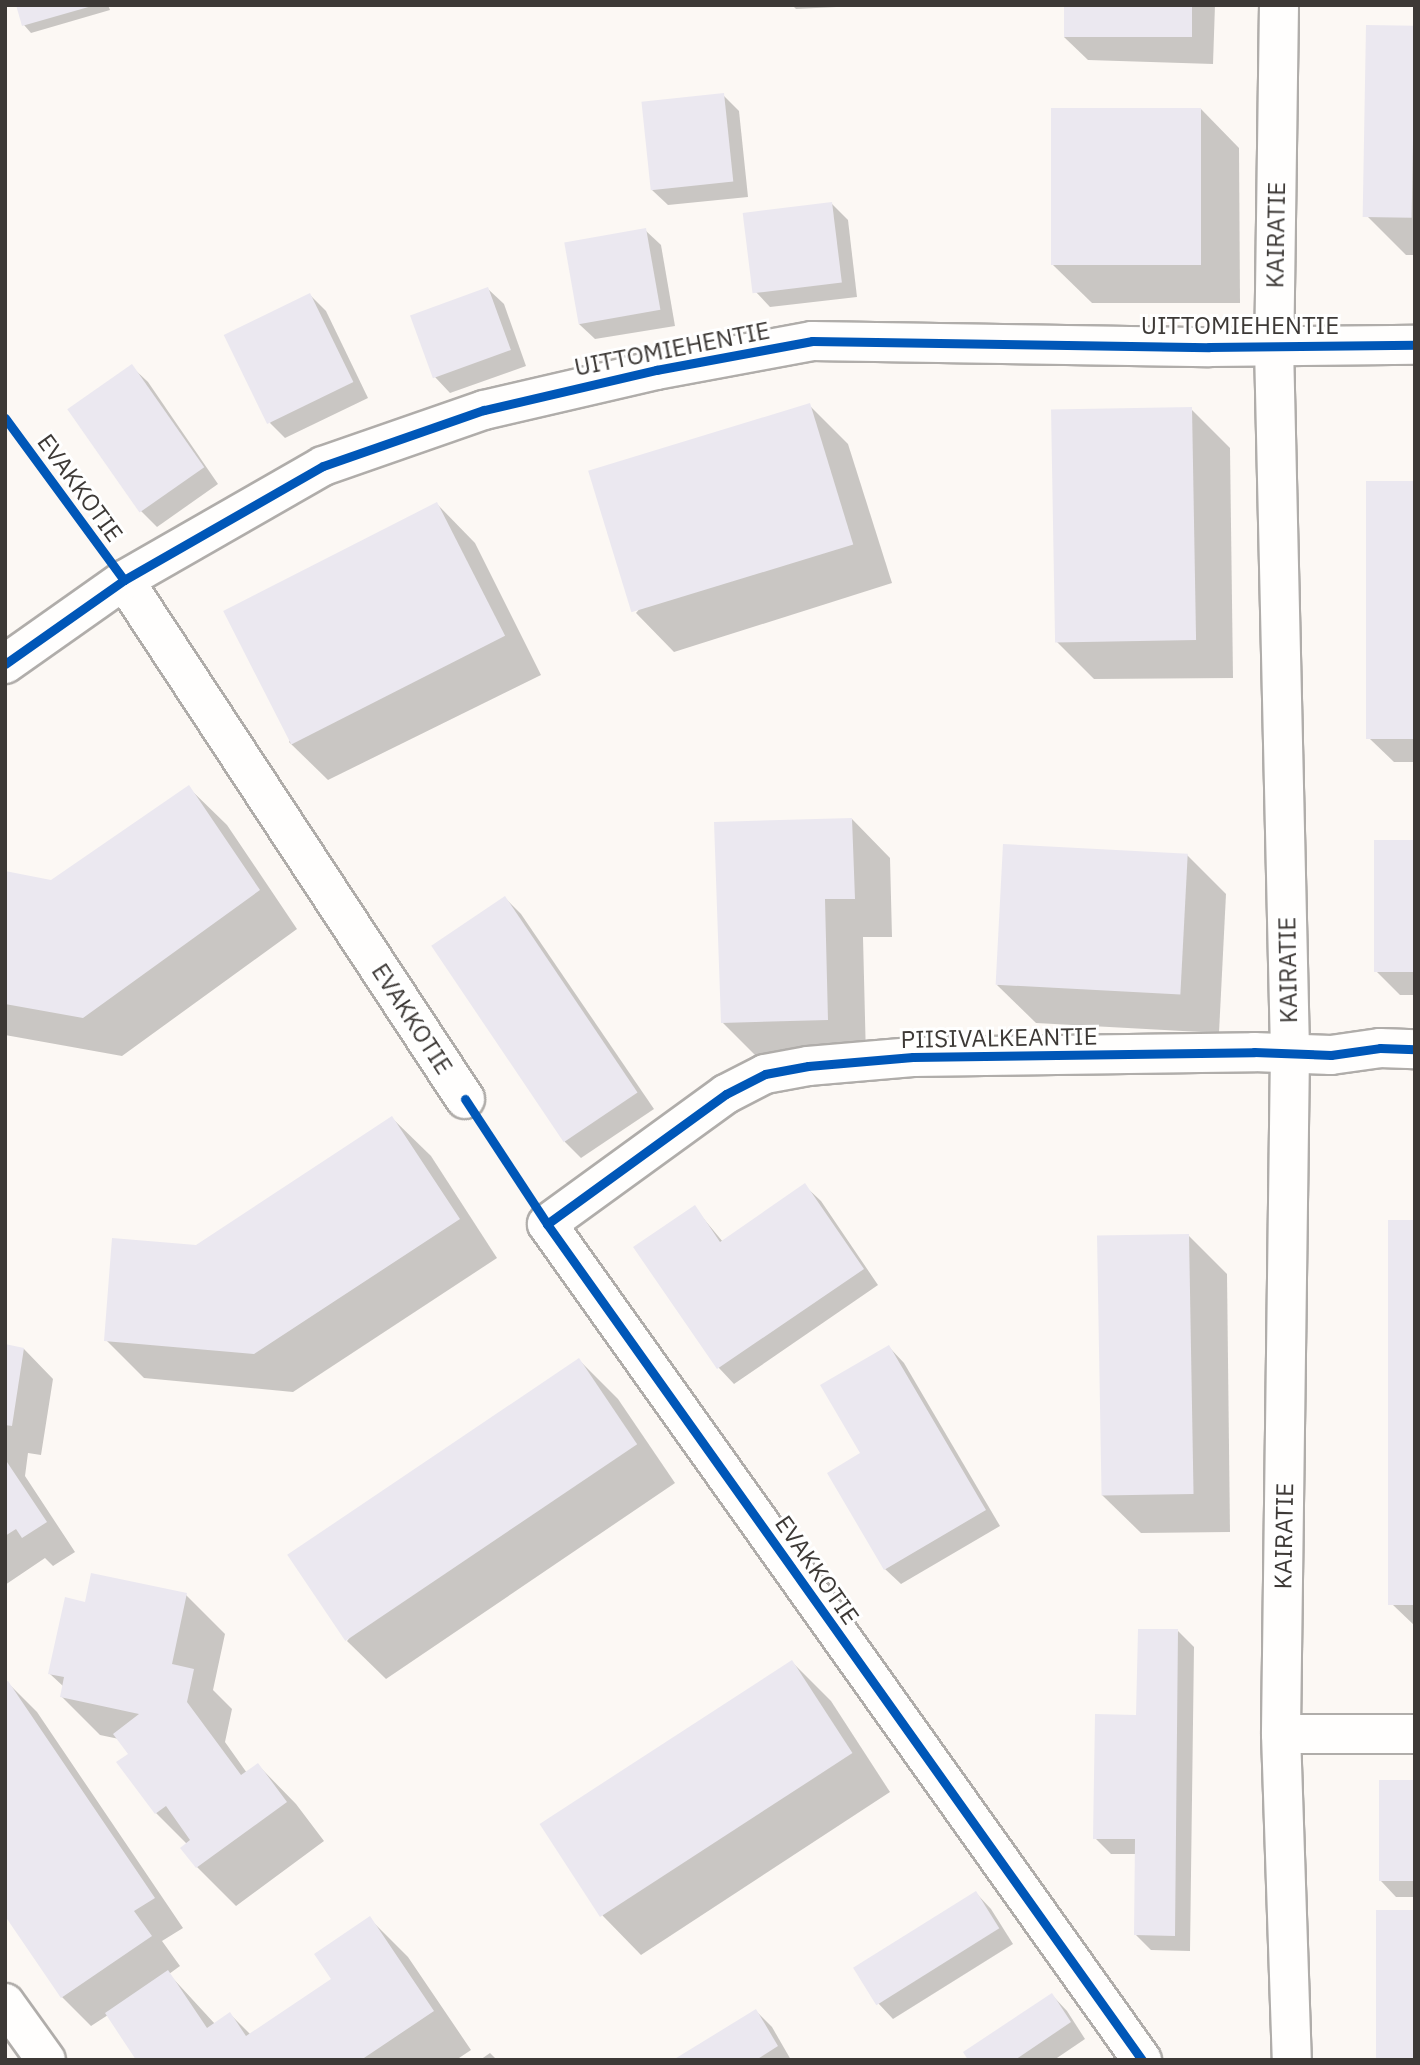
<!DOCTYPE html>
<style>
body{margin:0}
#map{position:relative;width:1420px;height:2065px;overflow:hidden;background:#fcf8f4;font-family:"IBM Plex Sans",sans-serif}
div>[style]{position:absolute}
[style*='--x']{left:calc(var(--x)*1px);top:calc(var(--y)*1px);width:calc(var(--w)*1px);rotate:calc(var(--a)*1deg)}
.shadow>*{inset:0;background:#0003}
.building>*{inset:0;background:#ebe8f0;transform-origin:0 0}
.roads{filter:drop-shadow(2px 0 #b0adaa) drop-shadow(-2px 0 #b0adaa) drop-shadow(0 2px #b0adaa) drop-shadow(0 -2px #b0adaa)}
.street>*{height:38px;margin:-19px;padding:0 19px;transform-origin:19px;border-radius:19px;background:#fffefd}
.secondary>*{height:38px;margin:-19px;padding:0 19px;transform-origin:19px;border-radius:19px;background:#fffefd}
.cycleway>*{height:9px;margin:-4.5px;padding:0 4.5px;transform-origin:4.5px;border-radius:4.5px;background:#0057b8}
span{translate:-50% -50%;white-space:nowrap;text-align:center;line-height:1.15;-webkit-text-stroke:6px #fff;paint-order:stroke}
.street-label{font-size:24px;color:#3d3936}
.frame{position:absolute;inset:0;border:7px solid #3d3936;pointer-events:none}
</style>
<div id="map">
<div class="shadow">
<div style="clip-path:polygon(18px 5px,108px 5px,110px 10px,31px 33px,24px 25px)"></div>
<div style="clip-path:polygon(792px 5px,877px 5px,796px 9px)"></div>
<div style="clip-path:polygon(1065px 5px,1215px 5px,1213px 64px,1088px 60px,1064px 37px)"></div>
<div style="clip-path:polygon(1415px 27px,1415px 255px,1406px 255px,1367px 216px)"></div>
<div style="clip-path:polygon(723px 95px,739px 111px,748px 197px,668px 205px,652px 190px)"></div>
<div style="clip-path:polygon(1201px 109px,1239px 148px,1240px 303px,1092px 303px,1053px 265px)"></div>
<div style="clip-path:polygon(832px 204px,848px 220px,857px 297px,770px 307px,755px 291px)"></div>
<div style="clip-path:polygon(645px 230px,661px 245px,675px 326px,595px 339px,579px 324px)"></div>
<div style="clip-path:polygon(488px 289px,504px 304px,526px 366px,450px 393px,435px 377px)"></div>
<div style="clip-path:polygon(310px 295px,326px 311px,368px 398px,285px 438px,270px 423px)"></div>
<div style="clip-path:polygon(132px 367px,148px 382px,218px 484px,157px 527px,141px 511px)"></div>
<div style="clip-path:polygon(809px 405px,848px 444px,892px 583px,674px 652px,636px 613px)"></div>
<div style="clip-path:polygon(1191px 409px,1230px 448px,1233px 678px,1094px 679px,1056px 641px)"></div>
<div style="clip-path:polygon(1415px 483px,1415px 762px,1394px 762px,1370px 739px)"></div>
<div style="clip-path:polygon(437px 504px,475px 543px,541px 675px,328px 780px,289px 742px)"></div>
<div style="clip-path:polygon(188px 787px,227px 825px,297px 929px,122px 1056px,5px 1035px,5px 872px,52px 882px)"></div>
<div style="clip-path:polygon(852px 819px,890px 858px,892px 937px,863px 937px,866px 1058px,761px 1061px,722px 1022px)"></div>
<div style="clip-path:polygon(1415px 842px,1415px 995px,1400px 995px,1377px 972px)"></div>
<div style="clip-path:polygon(1187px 855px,1226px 894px,1219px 1033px,1036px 1023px,997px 985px)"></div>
<div style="clip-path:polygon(505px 898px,521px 914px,654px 1109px,581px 1158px,565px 1142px)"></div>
<div style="clip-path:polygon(392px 1118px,431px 1156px,497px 1258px,293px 1392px,144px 1378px,106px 1340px,196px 1246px)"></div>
<div style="clip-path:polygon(805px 1186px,821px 1201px,878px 1285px,734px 1384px,719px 1368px,636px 1247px,694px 1207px,723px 1242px)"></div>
<div style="clip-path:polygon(1415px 1222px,1415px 1626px,1393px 1605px)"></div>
<div style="clip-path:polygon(1189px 1236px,1227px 1274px,1230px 1532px,1141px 1533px,1102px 1495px)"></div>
<div style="clip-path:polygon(5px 1346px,24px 1349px,53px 1379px,41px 1455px,28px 1453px,25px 1476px,75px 1552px,53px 1566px,45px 1558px,5px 1585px)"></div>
<div style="clip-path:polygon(889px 1347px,904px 1363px,1000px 1526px,901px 1584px,885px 1569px,862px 1454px)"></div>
<div style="clip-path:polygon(579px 1360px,618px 1399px,675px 1483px,386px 1679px,347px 1641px)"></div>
<div style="clip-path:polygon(186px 1595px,225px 1634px,213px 1690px,232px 1709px,225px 1742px,247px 1773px,258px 1765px,296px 1804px,324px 1841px,236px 1906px,197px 1867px,183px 1848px,187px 1844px,156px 1813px,119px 1763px,130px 1754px,119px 1739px,100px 1735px,62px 1697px,64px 1687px,50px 1674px,86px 1604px)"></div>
<div style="clip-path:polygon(1178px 1631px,1194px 1647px,1190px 1951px,1151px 1950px,1136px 1935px,1137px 1854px,1111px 1854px,1095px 1838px,1138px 1716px)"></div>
<div style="clip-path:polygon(792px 1662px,831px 1701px,890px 1792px,641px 1955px,603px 1916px,543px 1825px)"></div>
<div style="clip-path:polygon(8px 1683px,37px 1712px,183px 1928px,162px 1941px,180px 1966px,169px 1974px,215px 2024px,230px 2014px,251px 2035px,333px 1979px,370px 1919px,408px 1957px,471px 2050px,456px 2060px,138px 2060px,108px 2015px,91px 2026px,62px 1997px)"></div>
<div style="clip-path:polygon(1415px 1782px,1415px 1897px,1396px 1897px,1381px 1881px)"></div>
<div style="clip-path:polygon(976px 1893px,991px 1909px,1013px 1944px,893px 2019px,878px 2003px,855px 1968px)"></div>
<div style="clip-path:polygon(1052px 1995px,1067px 2011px,1085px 2039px,1054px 2060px,971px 2060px)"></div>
<div style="clip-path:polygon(756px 2011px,772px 2027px,791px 2060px,676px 2060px)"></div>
<div style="clip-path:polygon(490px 2053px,497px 2060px,480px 2060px)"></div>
</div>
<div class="building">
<div style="clip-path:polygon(16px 5px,92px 5px,92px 6px,22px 26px)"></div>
<div style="left:1064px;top:5px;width:128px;height:32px"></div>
<div style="left:1366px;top:25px;width:49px;height:192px;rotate:1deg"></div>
<div style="left:724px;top:93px;width:89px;height:83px;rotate:84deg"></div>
<div style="left:1051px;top:108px;width:150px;height:157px"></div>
<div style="left:832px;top:202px;width:81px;height:90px;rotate:83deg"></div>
<div style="left:646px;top:228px;width:83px;height:83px;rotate:80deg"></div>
<div style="left:488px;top:287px;width:67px;height:83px;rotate:70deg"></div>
<div style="left:310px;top:293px;width:99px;height:96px;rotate:64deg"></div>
<div style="left:132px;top:364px;width:126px;height:79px;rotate:55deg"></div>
<div style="left:810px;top:403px;width:148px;height:232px;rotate:73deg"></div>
<div style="left:1192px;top:407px;width:233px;height:141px;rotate:89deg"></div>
<div style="left:1415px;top:481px;width:258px;height:49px;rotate:90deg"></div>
<div style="left:437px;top:502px;width:150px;height:240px;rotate:63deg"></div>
<div style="clip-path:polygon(189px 785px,260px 890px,83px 1018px,5px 1004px,5px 871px,51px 880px)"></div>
<div style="clip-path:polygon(852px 818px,855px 899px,825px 899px,828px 1020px,721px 1023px,714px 822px)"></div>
<div style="left:1415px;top:840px;width:132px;height:41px;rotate:90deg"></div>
<div style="left:1003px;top:844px;width:185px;height:141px;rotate:3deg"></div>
<div style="left:505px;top:896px;width:237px;height:89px;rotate:56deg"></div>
<div style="clip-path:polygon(392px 1116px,460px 1219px,254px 1354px,104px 1341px,112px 1238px,196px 1245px)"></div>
<div style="clip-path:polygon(805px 1183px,864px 1269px,717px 1369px,633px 1247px,695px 1205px,720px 1242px)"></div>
<div style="left:1415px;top:1220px;width:385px;height:27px;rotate:90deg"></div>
<div style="left:1189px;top:1234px;width:260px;height:92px;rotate:89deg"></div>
<div style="clip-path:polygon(5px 1344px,24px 1348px,12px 1426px,5px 1425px)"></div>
<div style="clip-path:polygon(889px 1345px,986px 1510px,884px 1570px,827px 1473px,860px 1453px,820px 1385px)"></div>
<div style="left:579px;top:1358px;width:104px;height:352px;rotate:56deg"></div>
<div style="clip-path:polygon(5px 1459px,47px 1522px,22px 1538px,16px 1529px,5px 1536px)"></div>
<div style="clip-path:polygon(91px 1573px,187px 1593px,172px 1664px,194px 1669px,187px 1702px,241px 1775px,258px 1763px,287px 1802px,196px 1868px,180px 1848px,190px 1840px,166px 1806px,155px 1814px,116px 1762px,128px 1754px,113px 1734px,139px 1714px,60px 1697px,64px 1677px,48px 1674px,65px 1597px,85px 1602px)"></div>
<div style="clip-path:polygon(1138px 1629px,1178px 1629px,1175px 1936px,1134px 1935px,1135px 1839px,1093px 1839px,1095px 1714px,1136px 1715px)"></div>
<div style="left:792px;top:1660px;width:111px;height:301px;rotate:57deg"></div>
<div style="clip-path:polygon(8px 1681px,155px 1898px,134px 1911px,152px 1936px,61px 1998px,5px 1916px,5px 1682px)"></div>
<div style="left:1379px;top:1780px;width:36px;height:101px"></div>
<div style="left:976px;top:1891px;width:44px;height:145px;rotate:58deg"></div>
<div style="left:1415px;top:1910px;width:150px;height:39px;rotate:90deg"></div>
<div style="clip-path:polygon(370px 1916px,434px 2011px,361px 2060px,136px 2060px,105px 2013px,168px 1970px,207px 2028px,230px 2012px,246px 2036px,331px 1979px,314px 1954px)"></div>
<div style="clip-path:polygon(1052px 1993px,1071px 2022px,1015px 2060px,968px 2060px,963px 2052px)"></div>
<div style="clip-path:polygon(756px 2009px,778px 2046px,756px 2060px,673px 2060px)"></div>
</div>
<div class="roads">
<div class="street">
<div style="--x:124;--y:580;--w:621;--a:56.69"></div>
<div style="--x:5;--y:664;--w:146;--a:-35.2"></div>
<div style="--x:124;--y:580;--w:229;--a:-29.8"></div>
<div style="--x:323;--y:466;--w:170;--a:-19.2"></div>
<div style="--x:484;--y:410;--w:177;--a:-13.1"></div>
<div style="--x:656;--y:370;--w:159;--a:-10.5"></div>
<div style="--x:812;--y:341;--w:397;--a:0.9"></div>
<div style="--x:1209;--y:347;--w:206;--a:-0.6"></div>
<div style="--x:1281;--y:1734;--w:134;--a:0"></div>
<div style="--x:5;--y:2003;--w:70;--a:54.3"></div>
<div style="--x:1142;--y:2060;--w:1026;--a:-125.44"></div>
<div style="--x:547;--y:1224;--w:221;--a:-36"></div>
<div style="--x:726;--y:1094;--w:44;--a:-27.1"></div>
<div style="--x:765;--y:1074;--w:44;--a:-10.5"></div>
<div style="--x:808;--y:1066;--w:105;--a:-4.9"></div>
<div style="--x:913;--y:1057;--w:341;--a:-0.8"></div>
<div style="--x:1254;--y:1052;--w:77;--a:2.2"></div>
<div style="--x:1331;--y:1055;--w:49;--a:-8.1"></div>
<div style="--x:1380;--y:1048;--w:35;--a:2"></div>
</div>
<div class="secondary">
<div style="--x:1279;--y:5;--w:341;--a:90.8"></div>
<div style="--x:1274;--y:346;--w:706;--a:88.7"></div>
<div style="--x:1290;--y:1052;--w:682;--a:90.76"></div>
<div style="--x:1281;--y:1734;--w:326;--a:88.1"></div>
</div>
</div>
<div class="cycleway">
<div style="--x:5;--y:418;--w:201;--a:53.7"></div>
<div style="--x:5;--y:664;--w:146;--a:-35.2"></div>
<div style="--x:124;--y:580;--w:229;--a:-29.8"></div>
<div style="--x:323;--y:466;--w:170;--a:-19.2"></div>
<div style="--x:484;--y:410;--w:177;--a:-13.1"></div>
<div style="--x:656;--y:370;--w:159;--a:-10.5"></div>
<div style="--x:812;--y:341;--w:397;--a:0.9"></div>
<div style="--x:1209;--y:347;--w:206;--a:-0.6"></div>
<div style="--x:465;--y:1099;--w:149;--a:56.7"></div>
<div style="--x:547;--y:1224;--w:1026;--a:54.56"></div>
<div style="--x:547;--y:1224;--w:221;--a:-36"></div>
<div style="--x:726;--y:1094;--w:44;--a:-27.1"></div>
<div style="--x:765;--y:1074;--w:44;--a:-10.5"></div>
<div style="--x:808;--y:1066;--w:105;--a:-4.9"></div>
<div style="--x:913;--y:1057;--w:341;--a:-0.8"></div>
<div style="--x:1254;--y:1052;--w:77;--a:2.2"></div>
<div style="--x:1331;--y:1055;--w:49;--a:-8.1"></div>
<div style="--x:1380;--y:1048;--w:35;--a:2"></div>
</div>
<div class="street-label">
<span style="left:1276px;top:235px;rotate:-89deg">KAIRATIE</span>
<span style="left:1240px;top:326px">UITTOMIEHENTIE</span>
<span style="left:672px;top:349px;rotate:-11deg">UITTOMIEHENTIE</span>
<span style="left:80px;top:488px;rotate:54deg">EVAKKOTIE</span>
<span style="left:1288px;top:970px;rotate:-91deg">KAIRATIE</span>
<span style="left:412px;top:1019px;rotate:57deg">EVAKKOTIE</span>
<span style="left:999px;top:1038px;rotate:-1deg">PIISIVALKEANTIE</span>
<span style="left:1284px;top:1536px;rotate:-89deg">KAIRATIE</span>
<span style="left:817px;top:1570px;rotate:55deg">EVAKKOTIE</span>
</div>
<div class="frame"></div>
</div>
